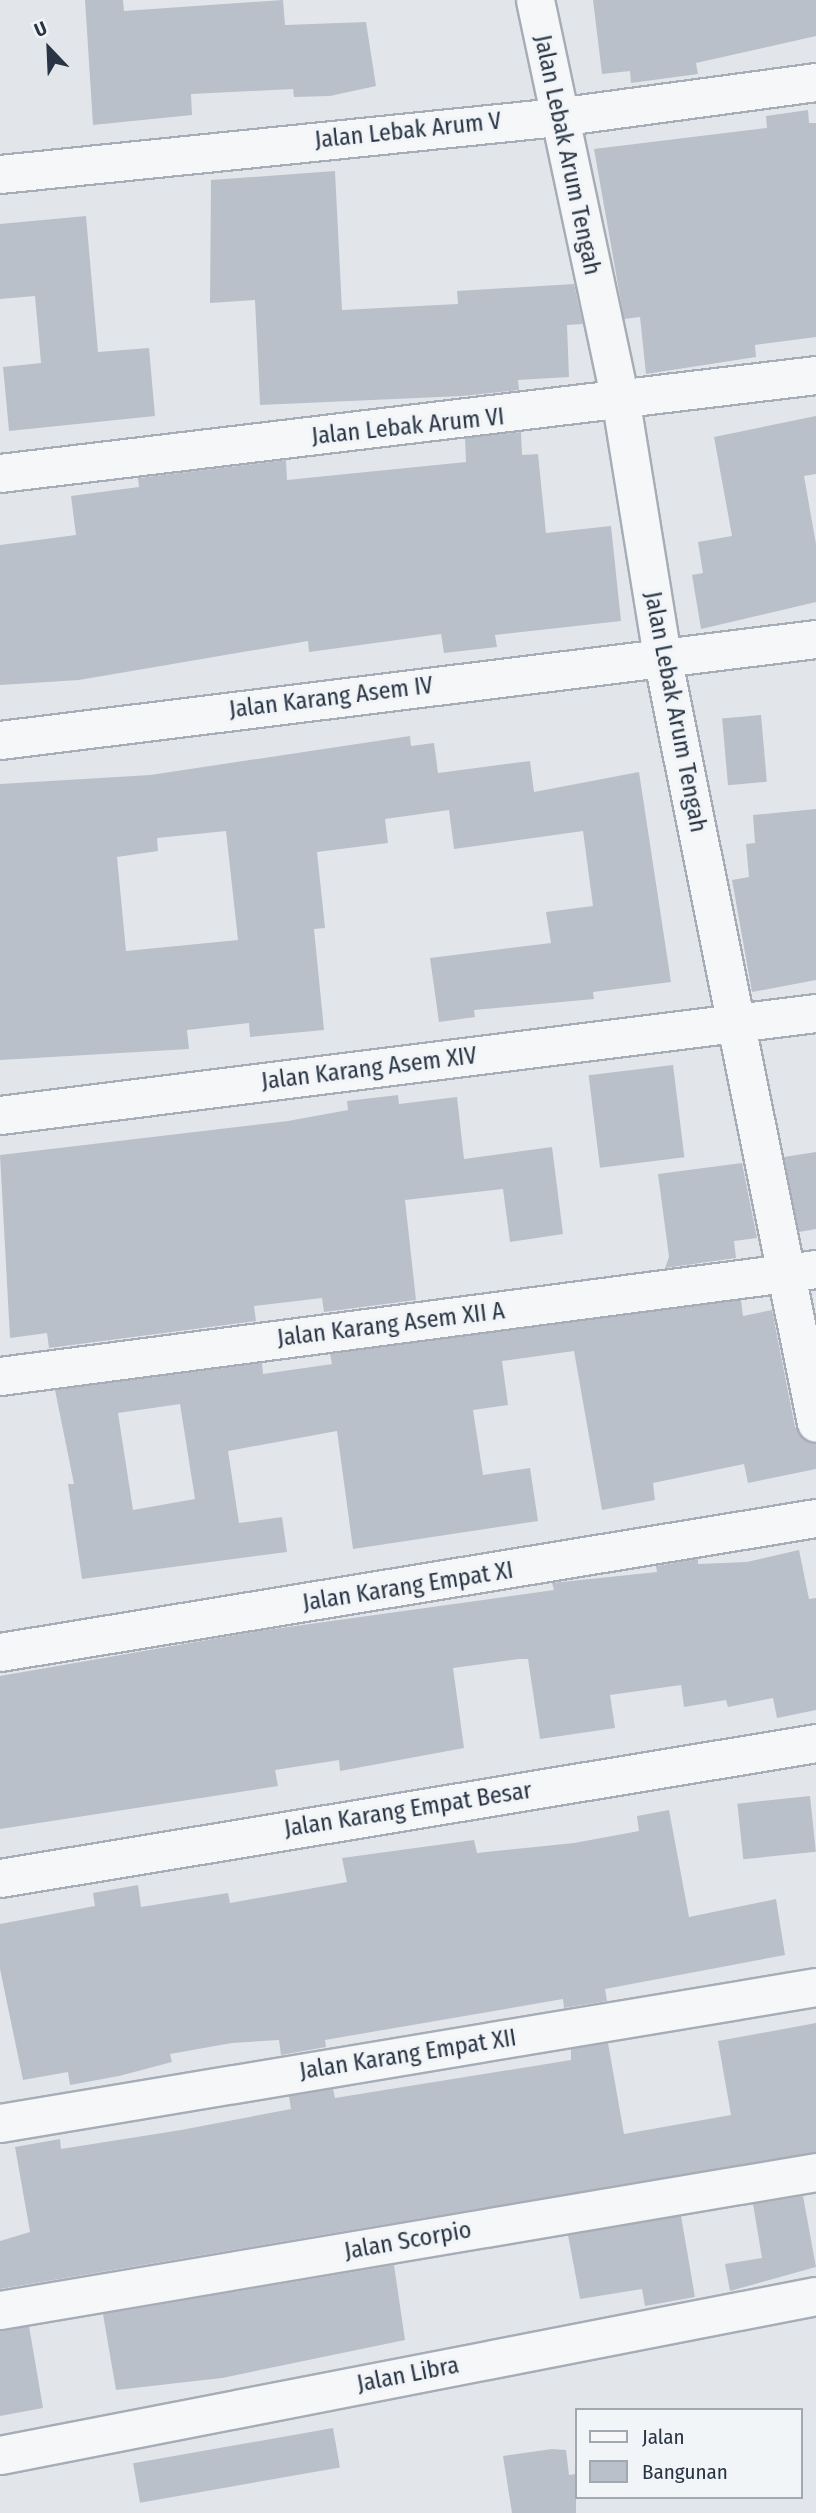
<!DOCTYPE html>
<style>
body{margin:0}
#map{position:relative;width:816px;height:2513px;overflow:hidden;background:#e2e6eb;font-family:"Fira Sans Condensed",sans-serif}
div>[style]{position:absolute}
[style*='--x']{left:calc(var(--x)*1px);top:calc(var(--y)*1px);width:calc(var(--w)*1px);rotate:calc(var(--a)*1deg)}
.building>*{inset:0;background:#b9c0c9;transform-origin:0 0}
.roads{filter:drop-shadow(2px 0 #a7adb6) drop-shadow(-2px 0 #a7adb6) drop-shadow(0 2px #a7adb6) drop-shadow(0 -2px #a7adb6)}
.minor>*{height:37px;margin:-18.5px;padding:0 18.5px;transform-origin:18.5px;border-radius:18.5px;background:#f5f7f9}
span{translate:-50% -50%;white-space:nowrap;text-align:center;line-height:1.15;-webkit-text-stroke:6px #f2f5f8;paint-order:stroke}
.street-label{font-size:24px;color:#293544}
.legend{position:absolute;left:575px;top:2408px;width:228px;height:91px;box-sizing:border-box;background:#f2f5f8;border:2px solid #a2a8b0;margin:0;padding:9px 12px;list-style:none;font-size:21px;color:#293544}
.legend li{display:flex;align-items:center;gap:14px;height:35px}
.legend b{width:35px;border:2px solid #a2a8b0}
.north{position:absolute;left:14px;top:14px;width:70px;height:70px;-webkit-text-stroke:5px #f2f5f8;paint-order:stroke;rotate:337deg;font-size:19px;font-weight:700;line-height:28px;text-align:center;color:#293544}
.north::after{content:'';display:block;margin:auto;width:24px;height:32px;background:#293544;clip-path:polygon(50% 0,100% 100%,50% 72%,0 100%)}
</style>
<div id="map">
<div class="building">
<div style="clip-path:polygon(85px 0,123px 0,124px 11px,283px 0,285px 25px,366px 22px,376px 86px,330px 96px,294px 97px,293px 89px,191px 94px,192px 115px,93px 125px)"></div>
<div style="clip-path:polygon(593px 0,816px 0,816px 36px,696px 63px,698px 74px,631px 83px,630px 71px,602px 74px)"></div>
<div style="clip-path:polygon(808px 110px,809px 123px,816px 123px,816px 337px,755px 345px,756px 357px,646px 374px,640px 317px,624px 319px,594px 149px,767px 128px,766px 116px)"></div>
<div style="clip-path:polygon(335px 171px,342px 310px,458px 304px,457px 291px,574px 284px,583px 324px,567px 325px,569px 377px,518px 380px,519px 390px,462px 396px,260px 405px,255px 300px,210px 303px,211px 180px)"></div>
<div style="clip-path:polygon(86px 216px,98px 352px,149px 348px,155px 416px,9px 431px,3px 367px,41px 363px,35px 296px,0 299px,0 224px)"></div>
<div style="clip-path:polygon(816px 416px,816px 474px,804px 476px,816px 544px,816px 602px,701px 629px,692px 575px,703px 573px,698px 542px,732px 536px,714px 437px)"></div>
<div style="clip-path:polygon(521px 432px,522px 455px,538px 454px,546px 533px,611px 526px,621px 621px,495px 635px,497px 647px,444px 653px,441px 634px,309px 652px,308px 641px,79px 680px,0 685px,0 545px,76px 535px,71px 496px,139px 487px,138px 478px,286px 460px,287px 480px,466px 462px,465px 438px)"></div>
<div style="left:761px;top:715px;width:67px;height:39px;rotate:85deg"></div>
<div style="clip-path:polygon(evenodd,410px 736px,411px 746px,434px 743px,438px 773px,530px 761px,534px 792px,639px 772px,671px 982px,593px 992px,594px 999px,474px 1010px,475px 1017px,439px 1022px,430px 958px,551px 943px,546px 912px,593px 906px,583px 831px,454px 849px,449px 810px,385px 819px,388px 843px,317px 852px,325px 928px,314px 929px,324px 1030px,250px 1037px,249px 1023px,187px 1030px,189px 1049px,0 1060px,0 784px,150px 775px,410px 736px,226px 831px,238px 940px,126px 951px,117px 857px,158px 851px,157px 838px,226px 831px)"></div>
<div style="clip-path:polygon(816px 809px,816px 980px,752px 992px,732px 880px,749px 877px,746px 844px,755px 843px,753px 815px)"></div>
<div style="left:673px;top:1065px;width:93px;height:85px;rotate:83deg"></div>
<div style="clip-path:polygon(398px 1095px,399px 1104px,457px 1097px,464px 1159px,552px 1147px,563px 1234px,510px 1242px,503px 1189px,405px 1200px,416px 1300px,324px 1312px,322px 1298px,254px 1306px,256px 1321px,49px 1348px,47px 1333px,10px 1338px,0 1155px,288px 1121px,348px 1110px,347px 1101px)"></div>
<div style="clip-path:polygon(816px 1152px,816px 1229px,799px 1232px,784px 1157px)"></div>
<div style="clip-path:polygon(742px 1163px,757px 1238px,734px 1241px,736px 1258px,665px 1268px,669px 1257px,658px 1174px)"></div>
<div style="clip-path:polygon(evenodd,741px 1300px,743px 1316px,772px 1310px,795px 1427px,816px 1443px,816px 1469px,748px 1483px,744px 1464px,653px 1483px,655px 1500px,602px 1510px,574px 1351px,502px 1361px,508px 1405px,473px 1410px,483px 1475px,530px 1468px,538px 1521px,353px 1549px,337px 1431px,228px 1451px,239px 1523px,282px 1517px,287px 1552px,82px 1579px,68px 1484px,74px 1484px,55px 1390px,262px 1363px,263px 1374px,332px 1364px,330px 1354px,741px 1300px,180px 1404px,195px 1499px,133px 1510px,118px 1413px,180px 1404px)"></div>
<div style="clip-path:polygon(799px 1550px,809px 1599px,816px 1598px,816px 1710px,777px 1718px,773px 1698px,728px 1707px,726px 1700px,684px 1707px,681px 1685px,610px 1695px,615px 1728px,540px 1739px,528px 1659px,519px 1659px,453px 1668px,464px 1748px,340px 1771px,339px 1760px,275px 1770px,278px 1786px,0 1829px,0 1676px,253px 1632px,554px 1590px,552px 1583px,657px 1572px,656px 1566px,698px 1559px,698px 1564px,747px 1562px)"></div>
<div style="left:810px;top:1796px;width:56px;height:73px;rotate:84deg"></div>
<div style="clip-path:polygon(669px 1810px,689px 1917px,776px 1899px,785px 1955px,605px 1989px,607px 2001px,564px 2008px,563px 1999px,325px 2040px,326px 2047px,281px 2055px,279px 2040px,232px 2043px,170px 2054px,172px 2062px,119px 2076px,70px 2085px,68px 2072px,23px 2080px,0 1969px,0 1924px,95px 1906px,93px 1893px,138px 1885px,141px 1907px,228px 1893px,230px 1903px,347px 1882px,342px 1858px,474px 1840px,477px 1853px,574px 1843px,639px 1831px,637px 1816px)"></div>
<div style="clip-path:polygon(816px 2023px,816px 2152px,0 2289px,0 2241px,30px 2232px,15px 2147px,60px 2139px,61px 2149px,181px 2130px,291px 2109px,289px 2096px,333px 2089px,335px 2098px,571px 2060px,571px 2049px,608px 2043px,624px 2134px,731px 2115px,718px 2041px)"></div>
<div style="clip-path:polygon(803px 2196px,816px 2267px,730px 2291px,725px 2264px,762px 2258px,753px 2204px)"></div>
<div style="clip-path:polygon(681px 2216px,695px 2297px,645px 2306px,642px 2289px,580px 2299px,568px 2235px)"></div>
<div style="clip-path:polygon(394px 2265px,405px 2340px,222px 2378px,116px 2390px,103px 2314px)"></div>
<div style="clip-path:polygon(29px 2326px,43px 2408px,0 2416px,0 2330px)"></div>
<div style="left:333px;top:2428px;width:40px;height:203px;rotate:80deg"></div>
<div style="clip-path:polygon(552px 2449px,566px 2450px,569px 2475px,576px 2474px,576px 2513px,512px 2513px,503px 2456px)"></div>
</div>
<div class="roads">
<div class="minor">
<div style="--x:535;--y:0;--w:412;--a:78"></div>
<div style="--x:621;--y:403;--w:256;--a:80.8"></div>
<div style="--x:662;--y:656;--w:782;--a:78.65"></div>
<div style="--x:0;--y:174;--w:560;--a:-5.84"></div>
<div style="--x:557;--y:117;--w:261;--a:-7.7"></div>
<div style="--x:0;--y:473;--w:822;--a:-6.85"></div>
<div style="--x:0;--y:740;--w:822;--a:-7.06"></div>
<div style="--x:0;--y:1115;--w:822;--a:-7.13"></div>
<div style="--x:0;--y:1376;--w:823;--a:-7.47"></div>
<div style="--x:0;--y:1652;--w:827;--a:-9.33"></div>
<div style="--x:0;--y:1878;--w:827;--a:-9.39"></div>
<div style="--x:0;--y:2123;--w:827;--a:-9.46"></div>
<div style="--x:0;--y:2310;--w:828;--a:-9.6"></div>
<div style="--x:0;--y:2455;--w:831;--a:-11.03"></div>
</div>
</div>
<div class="street-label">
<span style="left:408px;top:131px;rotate:-6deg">Jalan Lebak Arum V</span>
<span style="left:567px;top:155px;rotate:78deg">Jalan Lebak Arum Tengah</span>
<span style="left:408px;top:427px;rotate:-6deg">Jalan Lebak Arum VI</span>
<span style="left:331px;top:698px;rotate:-7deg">Jalan Karang Asem IV</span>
<span style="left:675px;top:712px;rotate:79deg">Jalan Lebak Arum Tengah</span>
<span style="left:369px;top:1069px;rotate:-7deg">Jalan Karang Asem XIV</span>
<span style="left:391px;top:1325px;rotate:-7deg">Jalan Karang Asem XII A</span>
<span style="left:408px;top:1587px;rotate:-9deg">Jalan Karang Empat XI</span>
<span style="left:408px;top:1810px;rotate:-9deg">Jalan Karang Empat Besar</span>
<span style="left:408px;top:2055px;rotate:-9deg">Jalan Karang Empat XII</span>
<span style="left:408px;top:2241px;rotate:-10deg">Jalan Scorpio</span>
<span style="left:408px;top:2375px;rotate:-11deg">Jalan Libra</span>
</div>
<ul class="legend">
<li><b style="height:9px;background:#f5f7f9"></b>Jalan</li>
<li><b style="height:19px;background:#b9c0c9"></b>Bangunan</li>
</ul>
<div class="north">U</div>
</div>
